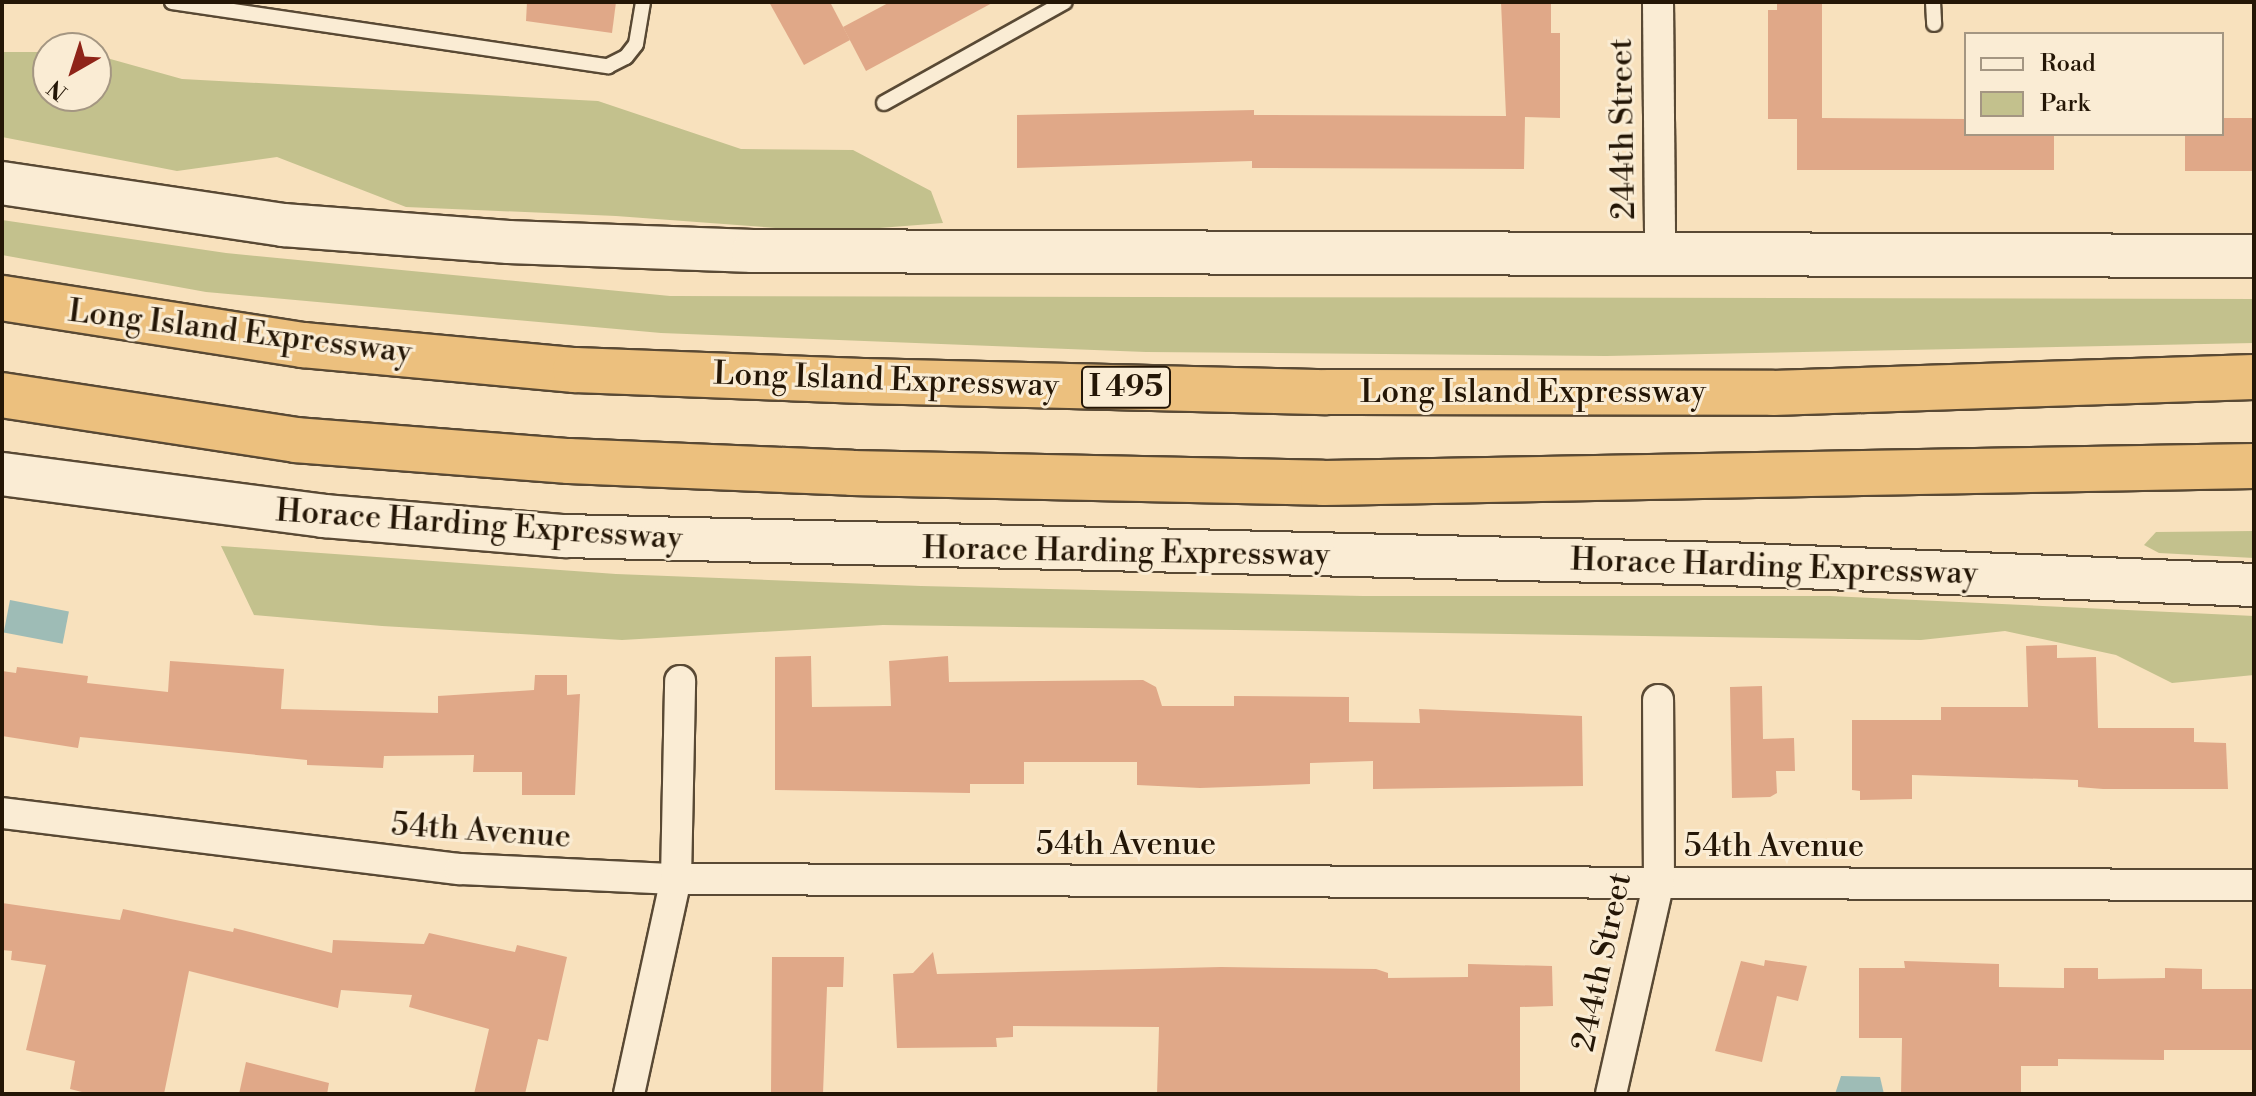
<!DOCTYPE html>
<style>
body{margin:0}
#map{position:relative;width:2256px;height:1096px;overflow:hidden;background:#f8e1bd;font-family:"Libre Bodoni",serif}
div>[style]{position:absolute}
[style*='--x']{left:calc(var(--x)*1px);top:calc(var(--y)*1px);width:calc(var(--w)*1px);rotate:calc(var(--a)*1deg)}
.green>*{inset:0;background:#c3c18d}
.water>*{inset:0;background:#9ebcb6;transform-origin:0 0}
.building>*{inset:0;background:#e0a888}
.roads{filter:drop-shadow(2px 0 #594934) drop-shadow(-2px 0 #594934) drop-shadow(0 2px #594934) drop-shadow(0 -2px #594934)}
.service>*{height:14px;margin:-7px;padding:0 7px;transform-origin:7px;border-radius:7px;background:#faecd4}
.minor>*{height:30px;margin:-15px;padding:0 15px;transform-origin:15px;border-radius:15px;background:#faecd4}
.secondary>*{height:42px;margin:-21px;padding:0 21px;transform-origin:21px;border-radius:21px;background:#faecd4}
.motorway>*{height:44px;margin:-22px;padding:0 22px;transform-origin:22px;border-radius:22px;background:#ecc07e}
span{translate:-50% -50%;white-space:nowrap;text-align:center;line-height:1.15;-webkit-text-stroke:6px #faecd4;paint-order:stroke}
.shield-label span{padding:2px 6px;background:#faecd4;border:2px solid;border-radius:6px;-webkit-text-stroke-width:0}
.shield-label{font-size:30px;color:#241606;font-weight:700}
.street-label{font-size:32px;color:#241606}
.frame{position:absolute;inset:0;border:4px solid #241606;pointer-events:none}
.legend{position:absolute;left:1964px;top:32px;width:260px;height:104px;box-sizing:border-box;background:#faecd4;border:2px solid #a49682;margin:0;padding:10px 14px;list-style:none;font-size:24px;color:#241606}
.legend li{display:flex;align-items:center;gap:16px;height:40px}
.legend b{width:40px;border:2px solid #a49682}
.north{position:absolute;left:32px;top:32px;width:80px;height:80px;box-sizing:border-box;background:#faecd4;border:2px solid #a49682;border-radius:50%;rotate:219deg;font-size:22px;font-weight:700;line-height:32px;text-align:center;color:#241606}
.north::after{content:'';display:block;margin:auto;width:28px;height:36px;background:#8f2418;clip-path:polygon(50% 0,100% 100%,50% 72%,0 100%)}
</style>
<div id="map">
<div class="green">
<div style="clip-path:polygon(2px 52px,48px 52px,48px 96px,96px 96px,96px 55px,182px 79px,598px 101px,741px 149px,853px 150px,931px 191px,943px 223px,829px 232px,616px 216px,406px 207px,277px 157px,177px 171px,2px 137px)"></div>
<div style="clip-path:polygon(2px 220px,226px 253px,670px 296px,2254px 299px,2254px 343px,1606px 356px,1146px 352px,661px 333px,206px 292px,2px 255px)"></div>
<div style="clip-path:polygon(2254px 531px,2254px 558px,2159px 553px,2144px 545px,2156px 532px)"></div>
<div style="clip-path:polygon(221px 546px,616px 574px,921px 586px,1363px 596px,1830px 596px,2254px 616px,2254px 675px,2172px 683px,2116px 655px,2005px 631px,1921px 640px,883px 625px,622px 640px,382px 626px,254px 615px)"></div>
</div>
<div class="water">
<div style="left:10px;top:600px;width:60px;height:33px;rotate:11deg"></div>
<div style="clip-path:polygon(1841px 1076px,1880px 1077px,1884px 1094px,1835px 1094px)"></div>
</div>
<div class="building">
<div style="clip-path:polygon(527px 2px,616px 2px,612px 33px,526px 21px)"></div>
<div style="clip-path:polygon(769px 2px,830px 2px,850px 40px,804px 65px)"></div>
<div style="clip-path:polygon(890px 2px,994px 2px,866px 71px,843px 27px)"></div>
<div style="clip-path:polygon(1501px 2px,1551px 2px,1551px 33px,1560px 33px,1560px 118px,1525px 117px,1524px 169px,1252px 168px,1252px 161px,1017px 168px,1017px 115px,1254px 110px,1254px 115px,1506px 116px)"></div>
<div style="clip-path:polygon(1777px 2px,1822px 2px,1822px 118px,1966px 119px,1966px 134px,2054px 134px,2054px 170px,1797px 170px,1797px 119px,1768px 119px,1768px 10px,1777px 10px)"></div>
<div style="clip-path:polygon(2222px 118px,2254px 118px,2254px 171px,2185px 171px,2185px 134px,2222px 134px)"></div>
<div style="clip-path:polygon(2057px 645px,2057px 658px,2096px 657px,2098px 728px,2194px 728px,2194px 742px,2226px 743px,2228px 789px,2103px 789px,2078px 787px,2078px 780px,1912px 775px,1912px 799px,1860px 800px,1860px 791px,1852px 790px,1852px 720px,1941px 720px,1941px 707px,2028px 707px,2026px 646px)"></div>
<div style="clip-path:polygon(811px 656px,812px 707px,891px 706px,889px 661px,948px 656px,949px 682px,1143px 680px,1156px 687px,1162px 706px,1234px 706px,1234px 696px,1349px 697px,1349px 722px,1420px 723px,1419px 709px,1582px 716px,1583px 786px,1373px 789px,1373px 761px,1310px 763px,1310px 784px,1200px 788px,1137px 785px,1137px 762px,1024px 762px,1024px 784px,970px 784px,970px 793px,775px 790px,775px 657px)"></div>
<div style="clip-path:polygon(170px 661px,284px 669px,281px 709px,438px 713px,438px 696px,534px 690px,535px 675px,567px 675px,567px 695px,580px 694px,575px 795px,522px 795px,522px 772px,473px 772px,474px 755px,384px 756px,383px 768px,307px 765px,307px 760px,80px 737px,78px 748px,2px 736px,2px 671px,16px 673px,17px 667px,88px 676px,87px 683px,168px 692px)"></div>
<div style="clip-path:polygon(1762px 686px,1763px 739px,1794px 738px,1795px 771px,1776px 771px,1777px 793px,1770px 797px,1732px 798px,1730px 687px)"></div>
<div style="clip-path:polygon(2px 903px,120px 920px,123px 909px,233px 932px,234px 928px,332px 953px,333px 940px,424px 944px,429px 933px,515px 952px,517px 945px,567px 957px,548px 1041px,538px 1039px,525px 1094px,474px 1094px,489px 1029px,409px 1007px,412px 995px,341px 990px,338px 1008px,189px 971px,164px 1094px,90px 1094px,70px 1089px,75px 1061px,26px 1050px,46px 965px,11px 960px,12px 951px,2px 950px)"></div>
<div style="clip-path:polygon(933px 952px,937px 974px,1221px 967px,1376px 969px,1388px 973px,1388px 978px,1468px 977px,1468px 964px,1552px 966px,1553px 1006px,1520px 1007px,1520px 1094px,1157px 1094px,1159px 1027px,1013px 1026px,1013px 1037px,996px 1038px,997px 1047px,897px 1048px,893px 974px,913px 973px)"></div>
<div style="clip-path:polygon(772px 957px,844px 957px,843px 987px,827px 987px,823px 1094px,771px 1094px)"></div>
<div style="clip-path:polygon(1765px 960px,1807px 966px,1798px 1001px,1777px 996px,1762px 1062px,1715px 1051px,1741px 961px,1764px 966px)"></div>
<div style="clip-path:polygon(1904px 961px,1999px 964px,1999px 987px,2064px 988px,2064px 968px,2098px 968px,2098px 979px,2165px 978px,2165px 968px,2202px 969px,2202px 989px,2254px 989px,2254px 1050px,2164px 1050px,2164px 1060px,2058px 1059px,2058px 1066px,2021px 1066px,2021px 1094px,1901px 1094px,1902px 1038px,1859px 1038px,1859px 968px,1905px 968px)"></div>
<div style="clip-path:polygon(246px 1062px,329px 1083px,327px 1094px,239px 1094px)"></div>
</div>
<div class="roads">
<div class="service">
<div style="--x:172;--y:2;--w:441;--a:8.4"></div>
<div style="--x:608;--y:66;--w:20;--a:-27"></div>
<div style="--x:626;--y:57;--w:16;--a:-52"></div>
<div style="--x:636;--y:44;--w:43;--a:-80.5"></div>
<div style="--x:1933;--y:2;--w:22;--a:87"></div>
<div style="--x:884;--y:103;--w:207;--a:-29.2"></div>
</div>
<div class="minor">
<div style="--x:1658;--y:2;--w:253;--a:89.5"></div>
<div style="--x:2;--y:813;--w:461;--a:7"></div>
<div style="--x:460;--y:869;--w:216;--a:2.7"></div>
<div style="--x:676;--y:879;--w:1578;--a:0.22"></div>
<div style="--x:629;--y:1094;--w:220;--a:-77.7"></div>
<div style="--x:676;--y:879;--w:198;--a:-88.8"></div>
<div style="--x:1611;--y:1094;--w:218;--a:-77.3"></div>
<div style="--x:1659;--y:881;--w:181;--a:-90.3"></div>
</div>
<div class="secondary">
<div style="--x:2;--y:183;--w:284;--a:8.5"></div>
<div style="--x:283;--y:225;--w:226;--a:4.3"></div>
<div style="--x:508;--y:242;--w:245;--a:2.1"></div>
<div style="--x:753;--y:251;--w:1501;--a:0.19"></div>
<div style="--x:2;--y:474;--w:325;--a:7.4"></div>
<div style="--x:324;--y:516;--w:241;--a:4.8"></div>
<div style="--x:564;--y:536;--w:1162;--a:1.38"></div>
<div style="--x:1726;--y:564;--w:528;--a:2.28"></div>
</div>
<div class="motorway">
<div style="--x:2;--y:298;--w:305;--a:8.9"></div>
<div style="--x:303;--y:345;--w:273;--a:5.3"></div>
<div style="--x:575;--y:370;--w:288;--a:2.2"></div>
<div style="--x:863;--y:381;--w:464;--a:1.4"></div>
<div style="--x:1327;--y:392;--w:446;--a:0.1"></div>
<div style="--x:1773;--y:393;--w:481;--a:-1.9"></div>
<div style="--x:2;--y:395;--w:296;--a:8.7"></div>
<div style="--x:295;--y:440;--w:275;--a:4.4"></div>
<div style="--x:569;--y:461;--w:283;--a:2.4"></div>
<div style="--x:852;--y:473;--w:471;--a:1.2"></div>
<div style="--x:1323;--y:483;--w:931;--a:-1.05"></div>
</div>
</div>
<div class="shield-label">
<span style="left:1126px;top:387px">I 495</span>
</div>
<div class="street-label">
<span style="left:1623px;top:129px;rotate:-91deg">244th Street</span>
<span style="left:240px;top:332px;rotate:7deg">Long Island Expressway</span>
<span style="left:886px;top:380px;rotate:2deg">Long Island Expressway</span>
<span style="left:1533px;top:392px">Long Island Expressway</span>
<span style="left:479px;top:525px;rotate:4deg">Horace Harding Expressway</span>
<span style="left:1126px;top:552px;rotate:1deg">Horace Harding Expressway</span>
<span style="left:1774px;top:567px;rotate:2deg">Horace Harding Expressway</span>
<span style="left:481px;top:831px;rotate:4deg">54th Avenue</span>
<span style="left:1126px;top:844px">54th Avenue</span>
<span style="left:1774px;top:846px">54th Avenue</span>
<span style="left:1602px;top:962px;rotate:-78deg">244th Street</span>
</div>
<div class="frame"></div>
<ul class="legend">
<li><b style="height:10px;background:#faecd4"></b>Road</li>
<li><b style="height:22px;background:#c3c18d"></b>Park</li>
</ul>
<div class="north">N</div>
</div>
